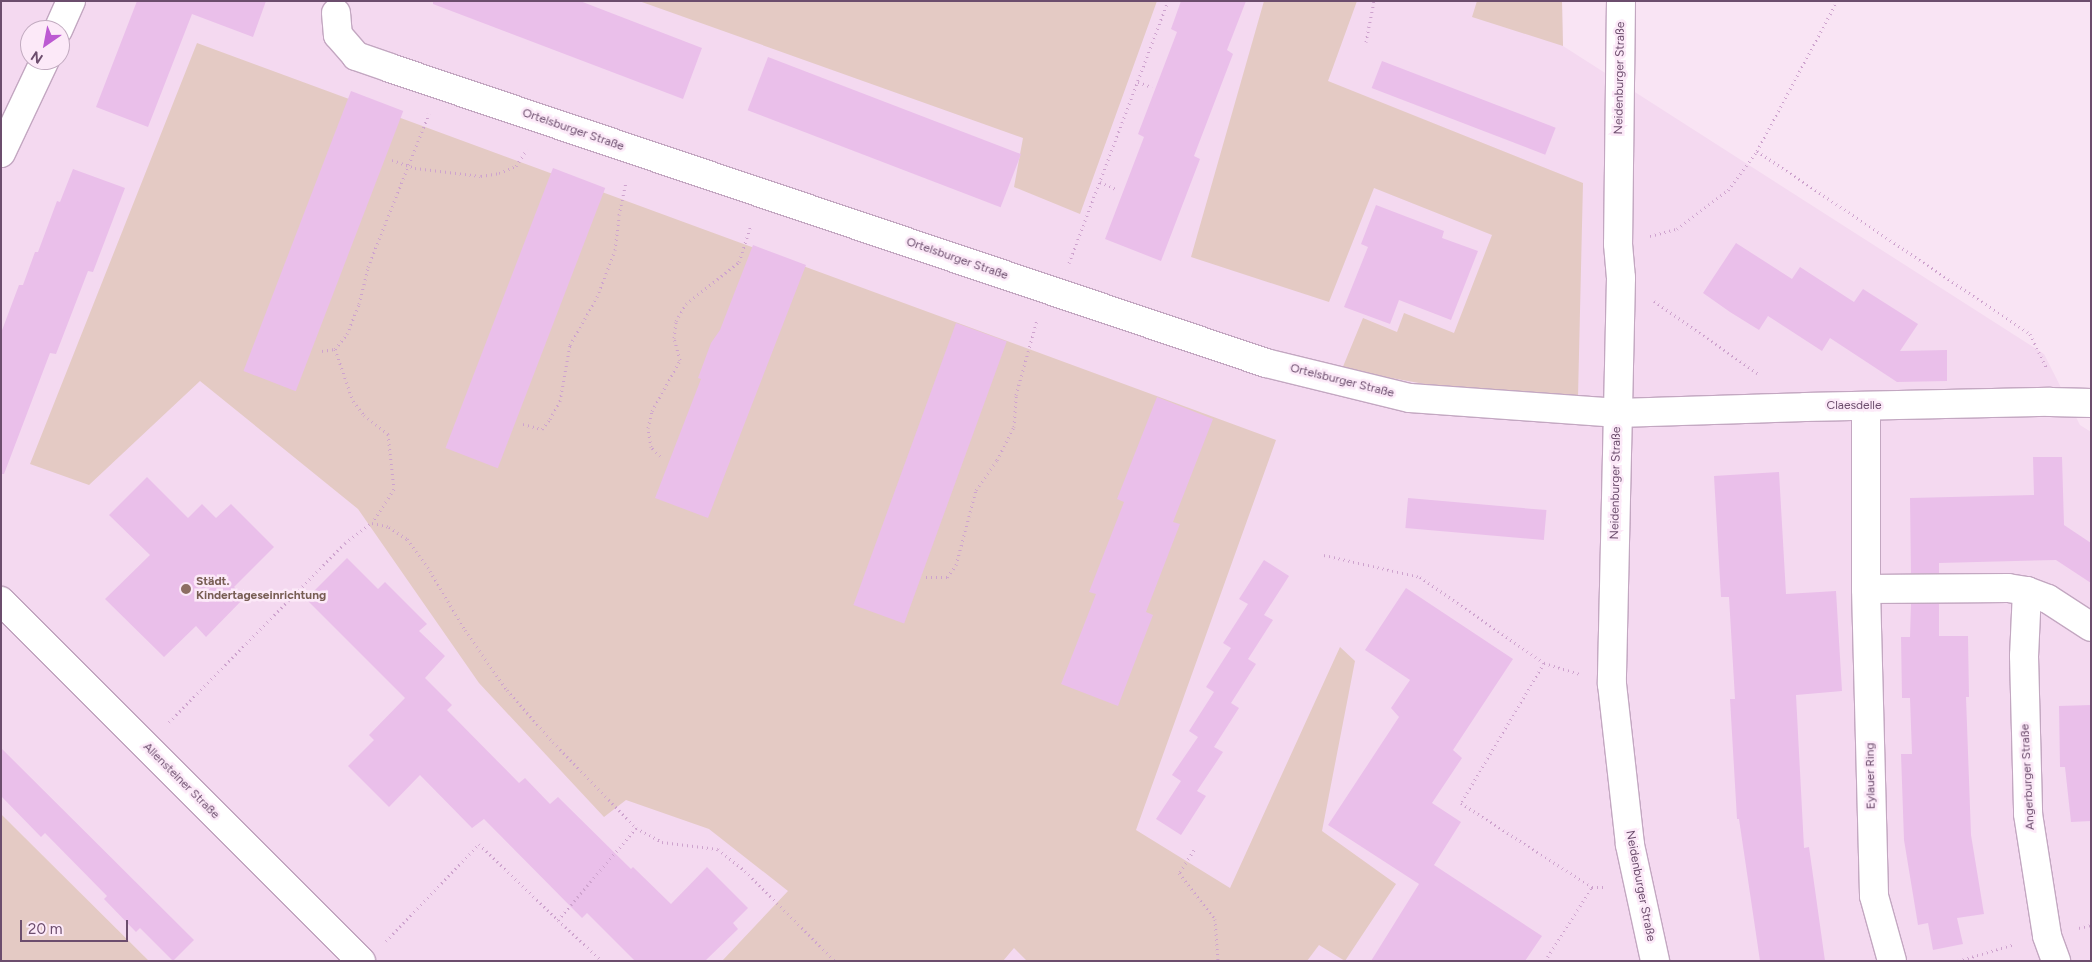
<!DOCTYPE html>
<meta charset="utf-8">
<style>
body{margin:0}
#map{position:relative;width:2092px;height:962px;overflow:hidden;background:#f9e4f4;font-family:Figtree,sans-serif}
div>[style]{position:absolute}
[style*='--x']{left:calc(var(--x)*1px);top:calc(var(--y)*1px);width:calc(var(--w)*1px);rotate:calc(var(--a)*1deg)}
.residential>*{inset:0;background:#f4d9f0}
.green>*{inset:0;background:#e4cac4}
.building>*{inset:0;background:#eabfea;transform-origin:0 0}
.path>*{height:3px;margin-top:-1.5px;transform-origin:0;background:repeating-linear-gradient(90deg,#cea3ce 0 1px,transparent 0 5px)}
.roads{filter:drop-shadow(1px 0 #c3a7c1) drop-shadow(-1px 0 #c3a7c1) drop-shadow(0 1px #c3a7c1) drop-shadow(0 -1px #c3a7c1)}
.minor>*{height:28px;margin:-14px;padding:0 14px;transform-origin:14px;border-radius:14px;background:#fff}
.dots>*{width:14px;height:14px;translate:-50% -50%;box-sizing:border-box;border:2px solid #fce9f8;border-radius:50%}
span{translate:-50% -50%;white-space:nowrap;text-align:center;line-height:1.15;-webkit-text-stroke:5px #fce9f8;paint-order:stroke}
.street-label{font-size:12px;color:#6c4d6d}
.education-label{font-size:12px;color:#785e54;font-weight:700}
.left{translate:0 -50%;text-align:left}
.frame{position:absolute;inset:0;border:2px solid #6c4d6d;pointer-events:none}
.north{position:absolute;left:20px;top:20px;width:50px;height:50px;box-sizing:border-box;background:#fce9f8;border:1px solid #c2abc0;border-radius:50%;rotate:213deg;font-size:14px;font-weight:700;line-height:20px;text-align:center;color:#6c4d6d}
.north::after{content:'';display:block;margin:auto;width:18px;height:22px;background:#bc59d2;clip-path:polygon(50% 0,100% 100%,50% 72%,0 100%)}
.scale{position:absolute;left:20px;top:920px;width:108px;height:22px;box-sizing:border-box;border:2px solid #6c4d6d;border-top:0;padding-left:6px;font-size:15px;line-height:18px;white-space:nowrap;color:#6c4d6d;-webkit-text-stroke:4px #fce9f8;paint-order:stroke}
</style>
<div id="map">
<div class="residential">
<div style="clip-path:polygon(evenodd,1px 1px,1562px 1px,1563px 46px,2044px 354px,2080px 425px,2091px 432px,2091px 961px,149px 961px,1px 814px,1px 1px,30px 30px,60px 30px,60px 60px,30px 60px,30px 30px)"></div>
</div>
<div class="green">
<div style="clip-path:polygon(639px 1px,1157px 1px,1080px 214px,1014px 187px,1023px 138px)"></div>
<div style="clip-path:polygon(1264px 1px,1357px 1px,1328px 81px,1583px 183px,1578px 397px,1463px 391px,1342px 369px,1363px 318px,1397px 332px,1404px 313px,1454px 333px,1492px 235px,1374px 188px,1329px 302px,1191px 257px)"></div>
<div style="clip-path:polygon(1477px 1px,1562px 1px,1563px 46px,1472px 17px)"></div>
<div style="clip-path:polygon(197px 43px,1276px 440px,1136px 830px,1230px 888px,1340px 647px,1355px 661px,1322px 831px,1396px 884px,1345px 961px,1319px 945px,1307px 961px,1027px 961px,1014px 948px,1003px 961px,722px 961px,788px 891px,709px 829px,626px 800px,604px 817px,479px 683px,358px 509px,200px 381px,89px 485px,30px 464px)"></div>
<div style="clip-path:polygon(1px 814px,149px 961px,1px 961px)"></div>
</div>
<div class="building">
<div style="clip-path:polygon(137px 1px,266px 1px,253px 37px,192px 14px,148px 127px,96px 107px)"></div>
<div style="clip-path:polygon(433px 1px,580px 1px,702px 48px,683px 99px,433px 4px)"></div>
<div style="clip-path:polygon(1181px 1px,1246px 1px,1227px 50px,1233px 54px,1194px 156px,1200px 159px,1161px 261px,1105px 239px,1144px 137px,1138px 134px,1177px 32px,1171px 29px)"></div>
<div style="left:768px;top:57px;width:271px;height:57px;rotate:21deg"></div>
<div style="left:1382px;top:61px;width:186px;height:29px;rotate:21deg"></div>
<div style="left:351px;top:91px;width:56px;height:300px;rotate:21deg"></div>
<div style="left:553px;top:168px;width:56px;height:300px;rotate:21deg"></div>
<div style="clip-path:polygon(73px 169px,125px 188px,93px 272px,88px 271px,56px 354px,50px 353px,4px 474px,1px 474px,1px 333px,19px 285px,23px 285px,35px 252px,38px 252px,57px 201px,60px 202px)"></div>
<div style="clip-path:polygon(1376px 205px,1444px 231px,1442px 238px,1478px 251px,1451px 320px,1399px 300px,1390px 324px,1344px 307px,1368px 247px,1361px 244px)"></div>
<div style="clip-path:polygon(1736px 243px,1792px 279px,1800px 267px,1854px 302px,1863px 289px,1918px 324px,1900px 351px,1947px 350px,1947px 381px,1897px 382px,1830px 338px,1822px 351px,1768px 316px,1759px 330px,1730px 312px,1703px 293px)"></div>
<div style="clip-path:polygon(753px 245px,806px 265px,708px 518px,655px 498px,701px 379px,698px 378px,711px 343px,720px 330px)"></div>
<div style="left:956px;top:323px;width:54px;height:300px;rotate:20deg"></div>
<div style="clip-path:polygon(1157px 397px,1213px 419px,1173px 522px,1180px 524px,1146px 612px,1153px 615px,1118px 706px,1061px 684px,1096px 594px,1089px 592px,1124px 502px,1117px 499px)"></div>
<div style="clip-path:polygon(2033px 457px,2062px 457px,2064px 525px,2091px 543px,2091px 583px,2056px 560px,1939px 563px,1939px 573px,1911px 573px,1910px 498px,2034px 495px)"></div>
<div style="clip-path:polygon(1779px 472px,1786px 594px,1836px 591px,1842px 691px,1796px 695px,1804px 848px,1809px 847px,1825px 961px,1760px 961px,1739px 819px,1737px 819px,1730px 699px,1735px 699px,1729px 597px,1721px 597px,1714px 476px)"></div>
<div style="clip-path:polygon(147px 477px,188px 518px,202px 504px,216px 518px,231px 504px,274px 547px,234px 587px,245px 597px,206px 637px,196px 626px,164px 657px,105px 599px,150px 555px,109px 515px)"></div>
<div style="left:1408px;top:498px;width:139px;height:30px;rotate:5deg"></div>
<div style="clip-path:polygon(347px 558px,378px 589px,385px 582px,427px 624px,419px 631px,445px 656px,425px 678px,452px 705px,447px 710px,519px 783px,525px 778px,550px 804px,558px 797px,631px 869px,633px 867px,671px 904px,707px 867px,748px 908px,733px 923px,738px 929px,705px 961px,635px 961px,587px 913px,582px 918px,484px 819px,472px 828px,420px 775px,389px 807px,348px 766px,374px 740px,369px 735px,405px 698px,306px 599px)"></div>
<div style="clip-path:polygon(1264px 560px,1289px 576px,1264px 615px,1273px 620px,1248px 659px,1256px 664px,1231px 703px,1239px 708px,1214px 747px,1223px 752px,1197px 791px,1206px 796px,1181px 835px,1156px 819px,1181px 781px,1172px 775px,1198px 737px,1189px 731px,1214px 692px,1206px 687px,1231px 648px,1223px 643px,1248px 604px,1239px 599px)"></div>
<div style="clip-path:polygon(1406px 588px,1513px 659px,1453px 750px,1462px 758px,1432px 803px,1461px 822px,1434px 865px,1542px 936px,1525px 961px,1371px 961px,1419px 884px,1328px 825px,1399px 717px,1391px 708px,1410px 680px,1365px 650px)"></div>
<div style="clip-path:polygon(1911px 604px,1939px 604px,1939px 636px,1968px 636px,1969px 697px,1966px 697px,1971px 835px,1984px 914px,1957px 918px,1963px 944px,1933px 950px,1928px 923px,1918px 925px,1904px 840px,1901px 754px,1912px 754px,1910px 698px,1902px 698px,1901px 637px,1910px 637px)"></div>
<div style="clip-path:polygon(2091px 705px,2091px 821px,2071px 822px,2065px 767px,2060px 767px,2059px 706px)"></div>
<div style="clip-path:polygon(1px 748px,194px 940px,173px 961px,140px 928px,136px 932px,104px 899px,107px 896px,45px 833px,41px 837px,1px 796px)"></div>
</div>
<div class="path">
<div style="--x:1366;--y:42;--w:42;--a:-79"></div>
<div style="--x:1138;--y:82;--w:15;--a:20"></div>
<div style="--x:1757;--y:151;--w:329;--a:33.8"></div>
<div style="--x:2030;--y:334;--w:39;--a:64"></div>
<div style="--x:392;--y:160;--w:24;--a:19"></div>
<div style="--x:415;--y:168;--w:66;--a:6.9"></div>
<div style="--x:481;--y:176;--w:18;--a:-9"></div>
<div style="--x:499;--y:173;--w:18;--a:-22"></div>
<div style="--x:516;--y:166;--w:20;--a:-57"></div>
<div style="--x:1100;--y:182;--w:17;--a:24"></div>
<div style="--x:1650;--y:236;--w:28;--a:-15"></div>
<div style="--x:1677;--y:229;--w:64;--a:-37.4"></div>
<div style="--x:1728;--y:190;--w:49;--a:-53.4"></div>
<div style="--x:1757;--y:151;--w:170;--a:-61.9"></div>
<div style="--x:1069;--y:263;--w:280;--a:-69.3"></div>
<div style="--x:1654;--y:301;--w:129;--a:34.9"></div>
<div style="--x:335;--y:349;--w:55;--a:70.9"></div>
<div style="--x:353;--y:401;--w:18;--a:52"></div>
<div style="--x:364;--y:415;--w:31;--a:38"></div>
<div style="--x:388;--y:434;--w:55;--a:83.8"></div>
<div style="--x:394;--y:489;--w:40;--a:122.9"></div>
<div style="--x:322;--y:351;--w:13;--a:-9"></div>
<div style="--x:335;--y:349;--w:19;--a:-51"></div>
<div style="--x:347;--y:334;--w:32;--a:-68"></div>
<div style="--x:359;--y:304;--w:38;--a:-76"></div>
<div style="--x:368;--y:267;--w:165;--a:-68.3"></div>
<div style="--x:523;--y:424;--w:20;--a:15"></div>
<div style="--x:542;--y:429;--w:13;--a:-51"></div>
<div style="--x:550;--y:419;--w:21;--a:-61"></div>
<div style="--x:560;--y:401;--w:57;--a:-79.9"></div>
<div style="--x:570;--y:345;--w:55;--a:-60.6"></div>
<div style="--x:597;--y:297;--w:50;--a:-69"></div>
<div style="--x:615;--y:250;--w:35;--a:-83"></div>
<div style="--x:619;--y:215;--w:34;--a:-78"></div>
<div style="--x:660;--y:456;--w:13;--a:-135"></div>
<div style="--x:651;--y:447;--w:19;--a:-99"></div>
<div style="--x:648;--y:428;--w:17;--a:-77"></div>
<div style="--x:652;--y:411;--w:58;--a:-61.2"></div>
<div style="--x:680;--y:360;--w:23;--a:-105"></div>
<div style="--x:674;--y:338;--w:17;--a:-83"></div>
<div style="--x:676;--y:321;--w:20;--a:-60"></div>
<div style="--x:686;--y:304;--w:68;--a:-38.4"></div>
<div style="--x:739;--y:262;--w:39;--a:-72"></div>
<div style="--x:1324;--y:555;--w:98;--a:12.9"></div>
<div style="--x:1420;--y:577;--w:151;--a:34.7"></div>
<div style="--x:1544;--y:663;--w:38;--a:17"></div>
<div style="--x:926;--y:577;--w:21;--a:0"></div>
<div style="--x:947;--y:577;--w:15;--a:-53"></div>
<div style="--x:956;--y:565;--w:78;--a:-75.1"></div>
<div style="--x:976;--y:490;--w:37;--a:-55"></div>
<div style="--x:997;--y:460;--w:37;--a:-63"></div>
<div style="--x:1014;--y:427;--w:32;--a:-86"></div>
<div style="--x:1016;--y:395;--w:78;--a:-74.4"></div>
<div style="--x:1544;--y:663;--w:163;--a:120.7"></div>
<div style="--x:1461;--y:803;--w:156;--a:32.7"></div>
<div style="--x:169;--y:722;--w:251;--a:-45.5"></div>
<div style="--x:345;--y:543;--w:34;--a:-37"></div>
<div style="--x:372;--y:523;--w:17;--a:13"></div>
<div style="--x:389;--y:527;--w:22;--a:34"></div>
<div style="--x:407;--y:539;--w:39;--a:54"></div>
<div style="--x:430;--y:571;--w:69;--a:59.3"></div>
<div style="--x:465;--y:630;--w:73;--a:55"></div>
<div style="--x:507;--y:690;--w:69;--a:48.5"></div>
<div style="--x:553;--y:742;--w:120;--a:46"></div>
<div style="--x:636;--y:828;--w:30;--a:28"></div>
<div style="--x:662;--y:842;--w:56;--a:7.1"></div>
<div style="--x:718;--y:849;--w:35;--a:39"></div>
<div style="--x:745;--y:871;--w:127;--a:45"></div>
<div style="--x:1194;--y:850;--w:27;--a:123"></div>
<div style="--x:1179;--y:873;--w:58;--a:52"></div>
<div style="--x:1215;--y:919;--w:42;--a:85.9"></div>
<div style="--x:558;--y:920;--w:60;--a:43"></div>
<div style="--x:2079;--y:928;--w:12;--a:-14"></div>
<div style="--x:386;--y:941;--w:134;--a:-46.2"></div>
<div style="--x:479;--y:844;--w:110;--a:43.9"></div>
<div style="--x:558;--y:920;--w:121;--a:-49.7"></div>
<div style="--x:1545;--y:961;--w:88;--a:-57.6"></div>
<div style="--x:1592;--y:887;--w:14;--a:0"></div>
<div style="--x:1958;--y:961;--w:59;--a:-16.6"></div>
</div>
<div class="roads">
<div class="minor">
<div style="--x:1621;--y:1;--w:243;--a:90.7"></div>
<div style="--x:1618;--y:244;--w:34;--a:85"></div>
<div style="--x:1621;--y:278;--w:406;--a:91.3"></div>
<div style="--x:1612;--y:684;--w:162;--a:83.6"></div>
<div style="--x:1630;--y:845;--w:119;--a:77.8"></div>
<div style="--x:336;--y:13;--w:22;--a:85"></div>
<div style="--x:338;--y:35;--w:28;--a:49"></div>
<div style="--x:356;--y:56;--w:36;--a:19"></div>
<div style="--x:390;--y:68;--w:924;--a:18.61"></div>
<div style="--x:1266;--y:363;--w:148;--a:13.7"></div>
<div style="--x:1410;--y:398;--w:209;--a:4.1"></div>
<div style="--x:1618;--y:413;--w:187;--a:-1.8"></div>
<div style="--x:1805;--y:407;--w:245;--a:-1.2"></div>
<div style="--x:2050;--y:402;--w:41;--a:1.4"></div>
<div style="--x:58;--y:30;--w:32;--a:-66"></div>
<div style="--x:1;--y:153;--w:103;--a:-64.7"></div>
<div style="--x:1866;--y:407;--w:182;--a:90"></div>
<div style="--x:1866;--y:589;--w:307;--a:88.5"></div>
<div style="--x:1874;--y:896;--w:67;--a:74.5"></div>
<div style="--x:1866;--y:589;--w:142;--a:-0.4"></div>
<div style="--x:2008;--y:588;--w:19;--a:9"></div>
<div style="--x:2027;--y:591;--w:22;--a:21"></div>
<div style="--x:2048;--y:599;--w:51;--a:33.1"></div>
<div style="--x:2027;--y:591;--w:65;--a:92.6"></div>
<div style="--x:2024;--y:656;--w:158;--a:88.5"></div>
<div style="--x:2028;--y:814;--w:123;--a:81.1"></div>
<div style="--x:2047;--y:936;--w:27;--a:70"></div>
<div style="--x:1;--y:601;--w:509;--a:45"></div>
</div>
</div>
<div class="dots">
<div style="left:186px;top:589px;background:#8d6e63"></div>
</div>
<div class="street-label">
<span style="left:1620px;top:78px;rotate:-89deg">Neidenburger Straße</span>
<span style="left:573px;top:130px;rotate:19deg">Ortelsburger Straße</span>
<span style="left:957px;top:259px;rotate:19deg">Ortelsburger Straße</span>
<span style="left:1342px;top:381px;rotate:14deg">Ortelsburger Straße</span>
<span style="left:1854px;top:406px">Claesdelle</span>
<span style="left:1616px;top:483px;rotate:-89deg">Neidenburger Straße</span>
<span style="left:1871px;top:776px;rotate:-91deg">Eylauer Ring</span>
<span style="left:2028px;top:777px;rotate:-93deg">Angerburger Straße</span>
<span style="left:181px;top:781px;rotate:45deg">Allensteiner Straße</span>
<span style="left:1640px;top:886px;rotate:79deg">Neidenburger Straße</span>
</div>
<div class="education-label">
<span class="left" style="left:196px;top:589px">Städt.<br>Kindertageseinrichtung</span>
</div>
<div class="frame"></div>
<div class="north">N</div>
<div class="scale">20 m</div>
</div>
